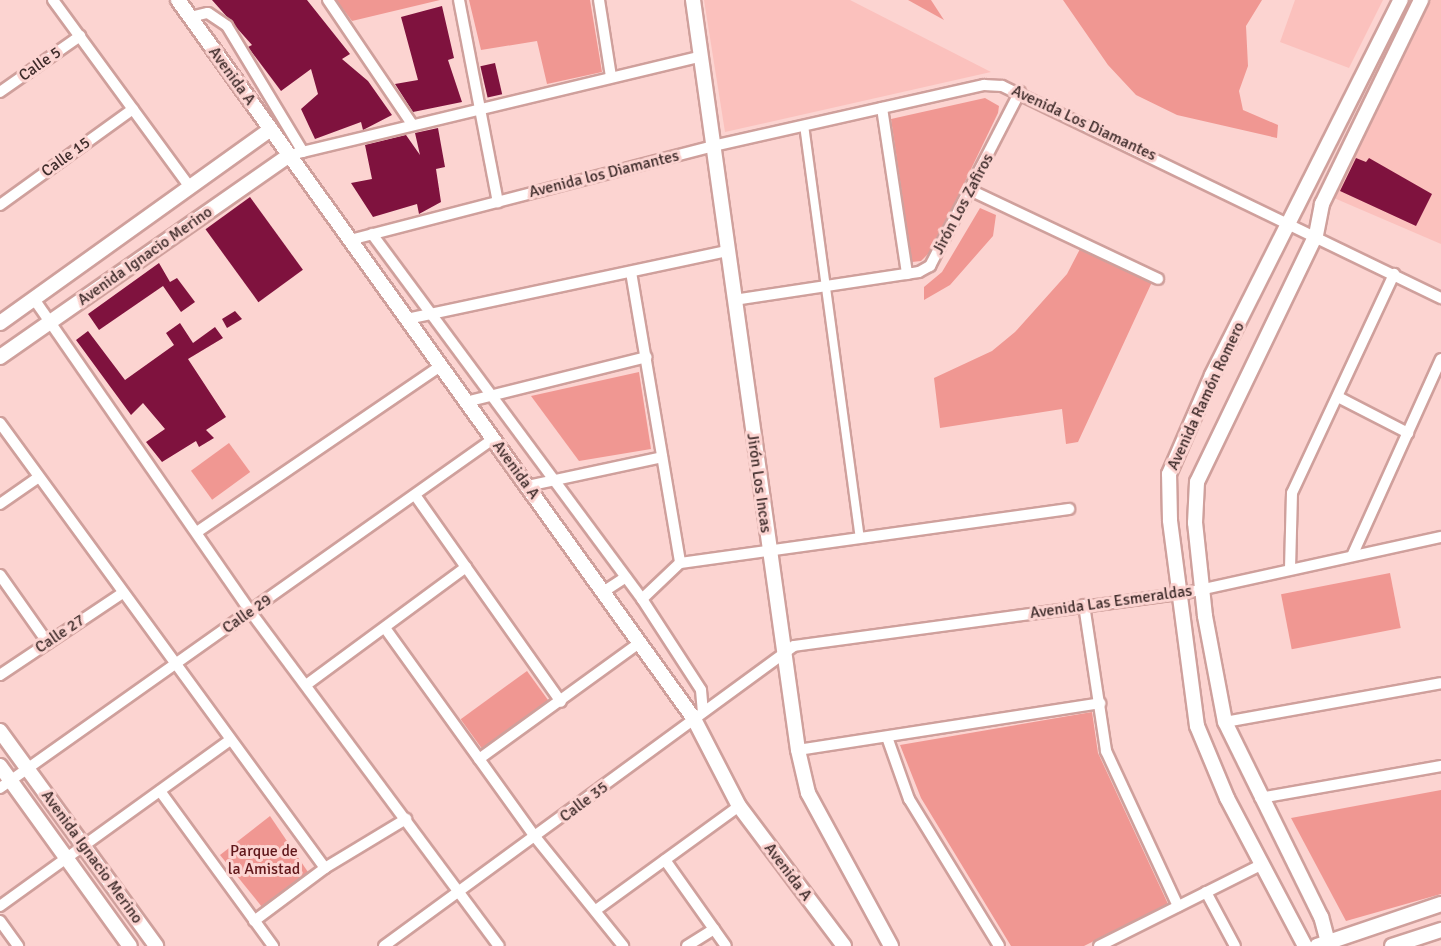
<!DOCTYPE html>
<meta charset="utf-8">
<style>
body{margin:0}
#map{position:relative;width:1441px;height:946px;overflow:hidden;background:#fcd4d1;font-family:Signika,sans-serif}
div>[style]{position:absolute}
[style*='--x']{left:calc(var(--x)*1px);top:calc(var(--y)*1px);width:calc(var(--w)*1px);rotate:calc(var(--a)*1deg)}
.built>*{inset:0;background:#fbc1bd}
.green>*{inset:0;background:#f09792;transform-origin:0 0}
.building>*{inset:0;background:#7f123e;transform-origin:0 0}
.roads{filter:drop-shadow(2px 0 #cfa09c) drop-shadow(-2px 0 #cfa09c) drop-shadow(0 2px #cfa09c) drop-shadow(0 -2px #cfa09c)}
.pedestrian>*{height:8px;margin:-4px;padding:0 4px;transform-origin:4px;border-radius:4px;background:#fff}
.minor>*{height:10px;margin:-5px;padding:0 5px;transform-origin:5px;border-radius:5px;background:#fff}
.tertiary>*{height:14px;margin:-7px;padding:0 7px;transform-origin:7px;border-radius:7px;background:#fff}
span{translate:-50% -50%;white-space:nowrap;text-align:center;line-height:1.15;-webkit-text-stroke:6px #fcd4d1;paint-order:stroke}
.street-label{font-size:16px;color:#3e2b2a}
.park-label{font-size:16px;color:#60171a}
</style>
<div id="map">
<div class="built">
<div style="clip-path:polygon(704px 0,850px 0,991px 72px,725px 132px)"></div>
<div style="clip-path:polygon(1295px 0,1383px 0,1349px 68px,1280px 42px)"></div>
<div style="clip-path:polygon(1428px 0,1441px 0,1441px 244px,1334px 198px)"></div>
</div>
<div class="green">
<div style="clip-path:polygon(336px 0,440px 0,352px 21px)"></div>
<div style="clip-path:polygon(469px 0,590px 0,602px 72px,547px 84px,537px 41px,481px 50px)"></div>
<div style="clip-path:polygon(908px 0,931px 0,944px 20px)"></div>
<div style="clip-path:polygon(1063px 0,1262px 0,1246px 26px,1248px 66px,1239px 91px,1243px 110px,1278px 125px,1277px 138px,1177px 115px,1136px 95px,1108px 65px)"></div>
<div style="clip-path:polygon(985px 98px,999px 106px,998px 113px,932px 250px,921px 261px,912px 262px,891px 119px)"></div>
<div style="clip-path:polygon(980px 208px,996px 215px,993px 236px,950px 285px,924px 300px,924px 287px,942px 272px)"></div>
<div style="clip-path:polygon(1080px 249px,1152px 282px,1078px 442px,1066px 444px,1062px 409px,940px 428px,934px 378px,992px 351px,1015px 332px,1067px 274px)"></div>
<div style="clip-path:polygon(639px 372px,651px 449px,579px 461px,531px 396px)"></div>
<div style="left:229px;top:443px;width:36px;height:47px;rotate:54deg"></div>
<div style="left:1390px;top:573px;width:56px;height:111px;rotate:79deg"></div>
<div style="left:527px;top:671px;width:37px;height:82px;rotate:54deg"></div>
<div style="clip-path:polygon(1092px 712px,1098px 753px,1168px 904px,1084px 946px,1011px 946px,921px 798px,900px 745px)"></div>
<div style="clip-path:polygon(1441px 790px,1441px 894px,1346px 921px,1291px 818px)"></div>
<div style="clip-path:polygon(270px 816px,310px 875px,262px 907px,220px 855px)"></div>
</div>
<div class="building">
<div style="clip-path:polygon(212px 0,307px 0,350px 54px,342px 59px,368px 81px,392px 115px,363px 130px,361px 122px,315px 139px,301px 109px,318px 94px,311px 69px,281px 91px,248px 47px,252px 45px)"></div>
<div style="clip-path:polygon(442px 6px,454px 58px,448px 60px,462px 102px,413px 112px,395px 84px,418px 80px,401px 17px)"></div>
<div style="left:495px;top:63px;width:32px;height:15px;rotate:77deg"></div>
<div style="clip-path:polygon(438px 128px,445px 167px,436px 169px,441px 202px,419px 214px,417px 204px,373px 217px,351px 183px,372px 179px,365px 145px,406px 135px,420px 155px,415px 133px)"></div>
<div style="clip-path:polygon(1356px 158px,1366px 162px,1369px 158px,1432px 194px,1416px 226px,1340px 191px)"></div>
<div style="left:250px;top:197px;width:90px;height:55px;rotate:54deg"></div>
<div style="clip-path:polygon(159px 263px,170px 282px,177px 278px,195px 302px,181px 312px,163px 286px,99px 330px,88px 314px)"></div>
<div style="clip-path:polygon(235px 311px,242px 319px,227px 328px,222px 319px)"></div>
<div style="clip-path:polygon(180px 323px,193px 343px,215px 327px,223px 338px,188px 359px,226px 417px,206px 430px,214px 438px,199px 447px,196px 441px,162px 462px,146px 442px,165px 429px,143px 403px,131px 415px,76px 340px,88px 331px,125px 380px,174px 345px,166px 333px)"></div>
</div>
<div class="roads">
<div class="pedestrian">
<div style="--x:804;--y:125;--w:416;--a:82.3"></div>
</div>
<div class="minor">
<div style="--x:53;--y:0;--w:232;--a:53.8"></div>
<div style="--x:328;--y:0;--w:150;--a:55.9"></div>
<div style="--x:459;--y:0;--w:206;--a:79.1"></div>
<div style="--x:599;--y:0;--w:78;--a:81.1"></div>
<div style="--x:190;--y:17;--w:18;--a:-13"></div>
<div style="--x:208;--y:13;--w:23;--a:34"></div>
<div style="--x:227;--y:26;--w:147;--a:58.9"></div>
<div style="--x:0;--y:92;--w:98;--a:-35"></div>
<div style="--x:882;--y:108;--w:168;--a:81.4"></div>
<div style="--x:290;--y:155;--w:423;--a:-13.5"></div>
<div style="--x:970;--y:190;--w:208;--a:25.3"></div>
<div style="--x:0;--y:205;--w:164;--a:-35.8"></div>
<div style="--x:372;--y:234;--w:454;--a:53.5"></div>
<div style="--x:642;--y:599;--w:108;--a:57"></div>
<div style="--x:701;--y:690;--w:22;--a:85"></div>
<div style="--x:350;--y:240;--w:375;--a:-14.5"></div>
<div style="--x:713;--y:146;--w:278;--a:-12.7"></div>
<div style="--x:984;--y:85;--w:18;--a:3"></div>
<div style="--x:1002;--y:86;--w:488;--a:25.8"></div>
<div style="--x:631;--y:272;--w:295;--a:80.4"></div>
<div style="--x:34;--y:299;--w:379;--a:55.3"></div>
<div style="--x:250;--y:611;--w:417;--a:53.4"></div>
<div style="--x:734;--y:300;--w:187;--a:-8.6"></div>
<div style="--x:919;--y:272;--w:13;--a:-29"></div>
<div style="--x:930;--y:266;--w:196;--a:-62.7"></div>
<div style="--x:407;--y:319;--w:327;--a:-12"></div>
<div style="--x:1338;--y:397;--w:79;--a:27.2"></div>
<div style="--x:466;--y:402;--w:186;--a:-14"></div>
<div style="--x:0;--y:423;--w:551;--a:53.86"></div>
<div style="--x:527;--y:486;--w:138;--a:-12.1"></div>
<div style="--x:415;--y:495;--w:253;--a:54.8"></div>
<div style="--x:0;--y:504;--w:44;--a:-34.8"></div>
<div style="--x:197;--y:532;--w:294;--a:-34.3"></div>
<div style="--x:1352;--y:556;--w:216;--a:-65.7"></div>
<div style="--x:1290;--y:569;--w:76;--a:-88.5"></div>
<div style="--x:1292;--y:493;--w:242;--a:-65"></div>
<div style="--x:0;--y:575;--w:83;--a:54.8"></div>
<div style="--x:603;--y:592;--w:27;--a:-33"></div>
<div style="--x:642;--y:599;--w:52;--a:-43.5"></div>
<div style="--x:680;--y:563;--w:393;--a:-7.9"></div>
<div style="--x:1084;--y:605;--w:148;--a:81.4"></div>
<div style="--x:1106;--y:751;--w:171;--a:65.1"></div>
<div style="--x:385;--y:628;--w:259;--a:54.3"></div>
<div style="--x:536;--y:838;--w:139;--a:51.1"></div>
<div style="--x:0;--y:675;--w:146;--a:-33.8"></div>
<div style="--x:306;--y:685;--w:199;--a:-36.4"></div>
<div style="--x:1225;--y:722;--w:219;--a:-10.2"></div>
<div style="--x:887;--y:737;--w:66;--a:70.5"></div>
<div style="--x:909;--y:799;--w:172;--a:58.5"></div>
<div style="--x:798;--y:750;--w:306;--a:-8.8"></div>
<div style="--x:479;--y:759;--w:196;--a:-35.9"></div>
<div style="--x:0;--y:788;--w:604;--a:-35.3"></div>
<div style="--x:160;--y:791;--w:192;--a:53.9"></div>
<div style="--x:1260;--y:798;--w:184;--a:-10"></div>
<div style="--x:665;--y:860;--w:105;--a:54.7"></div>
<div style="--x:1206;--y:892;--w:61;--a:61.8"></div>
<div style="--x:0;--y:906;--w:284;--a:-35.8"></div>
<div style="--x:596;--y:910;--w:177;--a:-36"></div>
<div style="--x:0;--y:921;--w:31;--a:54"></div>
<div style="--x:254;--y:921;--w:89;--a:-36.7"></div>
<div style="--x:325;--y:868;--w:95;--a:-31.2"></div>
<div style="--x:384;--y:946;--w:508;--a:-36.19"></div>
<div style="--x:794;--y:646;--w:390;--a:-7.7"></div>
<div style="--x:1181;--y:594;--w:266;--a:-12.4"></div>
<div style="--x:687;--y:946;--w:32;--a:-32"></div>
<div style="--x:1099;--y:946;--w:183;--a:-26.6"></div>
</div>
<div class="tertiary">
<div style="--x:178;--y:0;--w:885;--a:54.33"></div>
<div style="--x:694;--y:719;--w:98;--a:62.7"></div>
<div style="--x:739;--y:806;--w:175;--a:53.1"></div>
<div style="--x:693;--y:0;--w:757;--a:82.03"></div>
<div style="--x:798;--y:750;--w:44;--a:76.9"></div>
<div style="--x:808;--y:793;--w:174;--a:61.5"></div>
<div style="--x:0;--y:323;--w:333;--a:-35.6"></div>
<div style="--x:0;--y:357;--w:353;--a:-34.9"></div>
<div style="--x:0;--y:731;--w:266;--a:54"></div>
<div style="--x:0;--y:766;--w:222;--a:54.2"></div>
<div style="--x:1305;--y:946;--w:167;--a:-117.8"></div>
<div style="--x:1227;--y:798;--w:78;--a:-112.6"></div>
<div style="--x:1197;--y:726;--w:208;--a:-97.5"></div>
<div style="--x:1170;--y:520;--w:46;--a:-91.2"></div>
<div style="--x:1169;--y:474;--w:108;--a:-66.5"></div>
<div style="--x:1212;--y:375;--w:420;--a:-63.3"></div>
<div style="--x:1317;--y:946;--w:131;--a:-18.7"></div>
<div style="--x:1329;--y:946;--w:30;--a:-105"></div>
<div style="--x:1321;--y:917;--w:217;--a:-116.2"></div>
<div style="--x:1225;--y:722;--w:108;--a:-100.7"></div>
<div style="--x:1205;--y:616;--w:94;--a:-96.1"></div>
<div style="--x:1195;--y:523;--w:41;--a:-87.2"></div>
<div style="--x:1197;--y:482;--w:274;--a:-64.3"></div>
<div style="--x:1316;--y:235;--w:32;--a:-79"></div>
<div style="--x:1322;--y:204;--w:227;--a:-64.1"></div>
<div style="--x:1392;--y:946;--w:52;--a:-18.1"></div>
</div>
</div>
<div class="street-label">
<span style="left:40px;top:64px;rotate:-35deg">Calle 5</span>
<span style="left:232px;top:76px;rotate:54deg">Avenida A</span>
<span style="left:1084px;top:123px;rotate:25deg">Avenida Los Diamantes</span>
<span style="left:66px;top:157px;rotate:-36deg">Calle 15</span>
<span style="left:604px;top:174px;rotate:-14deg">Avenida los Diamantes</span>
<span style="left:963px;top:204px;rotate:-62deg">Jirón Los Zafiros</span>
<span style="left:145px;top:256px;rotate:-35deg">Avenida Ignacio Merino</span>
<span style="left:1206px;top:396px;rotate:-65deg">Avenida Ramón Romero</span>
<span style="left:516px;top:470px;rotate:54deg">Avenida A</span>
<span style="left:759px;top:483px;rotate:82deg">Jirón Los Incas</span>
<span style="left:1111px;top:602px;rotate:-8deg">Avenida Las Esmeraldas</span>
<span style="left:247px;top:614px;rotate:-35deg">Calle 29</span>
<span style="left:60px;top:634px;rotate:-34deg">Calle 27</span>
<span style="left:584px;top:802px;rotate:-37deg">Calle 35</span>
<span style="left:92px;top:857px;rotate:54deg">Avenida Ignacio Merino</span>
<span style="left:788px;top:872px;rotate:53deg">Avenida A</span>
</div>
<div class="park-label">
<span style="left:264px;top:860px">Parque de<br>la Amistad</span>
</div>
</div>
